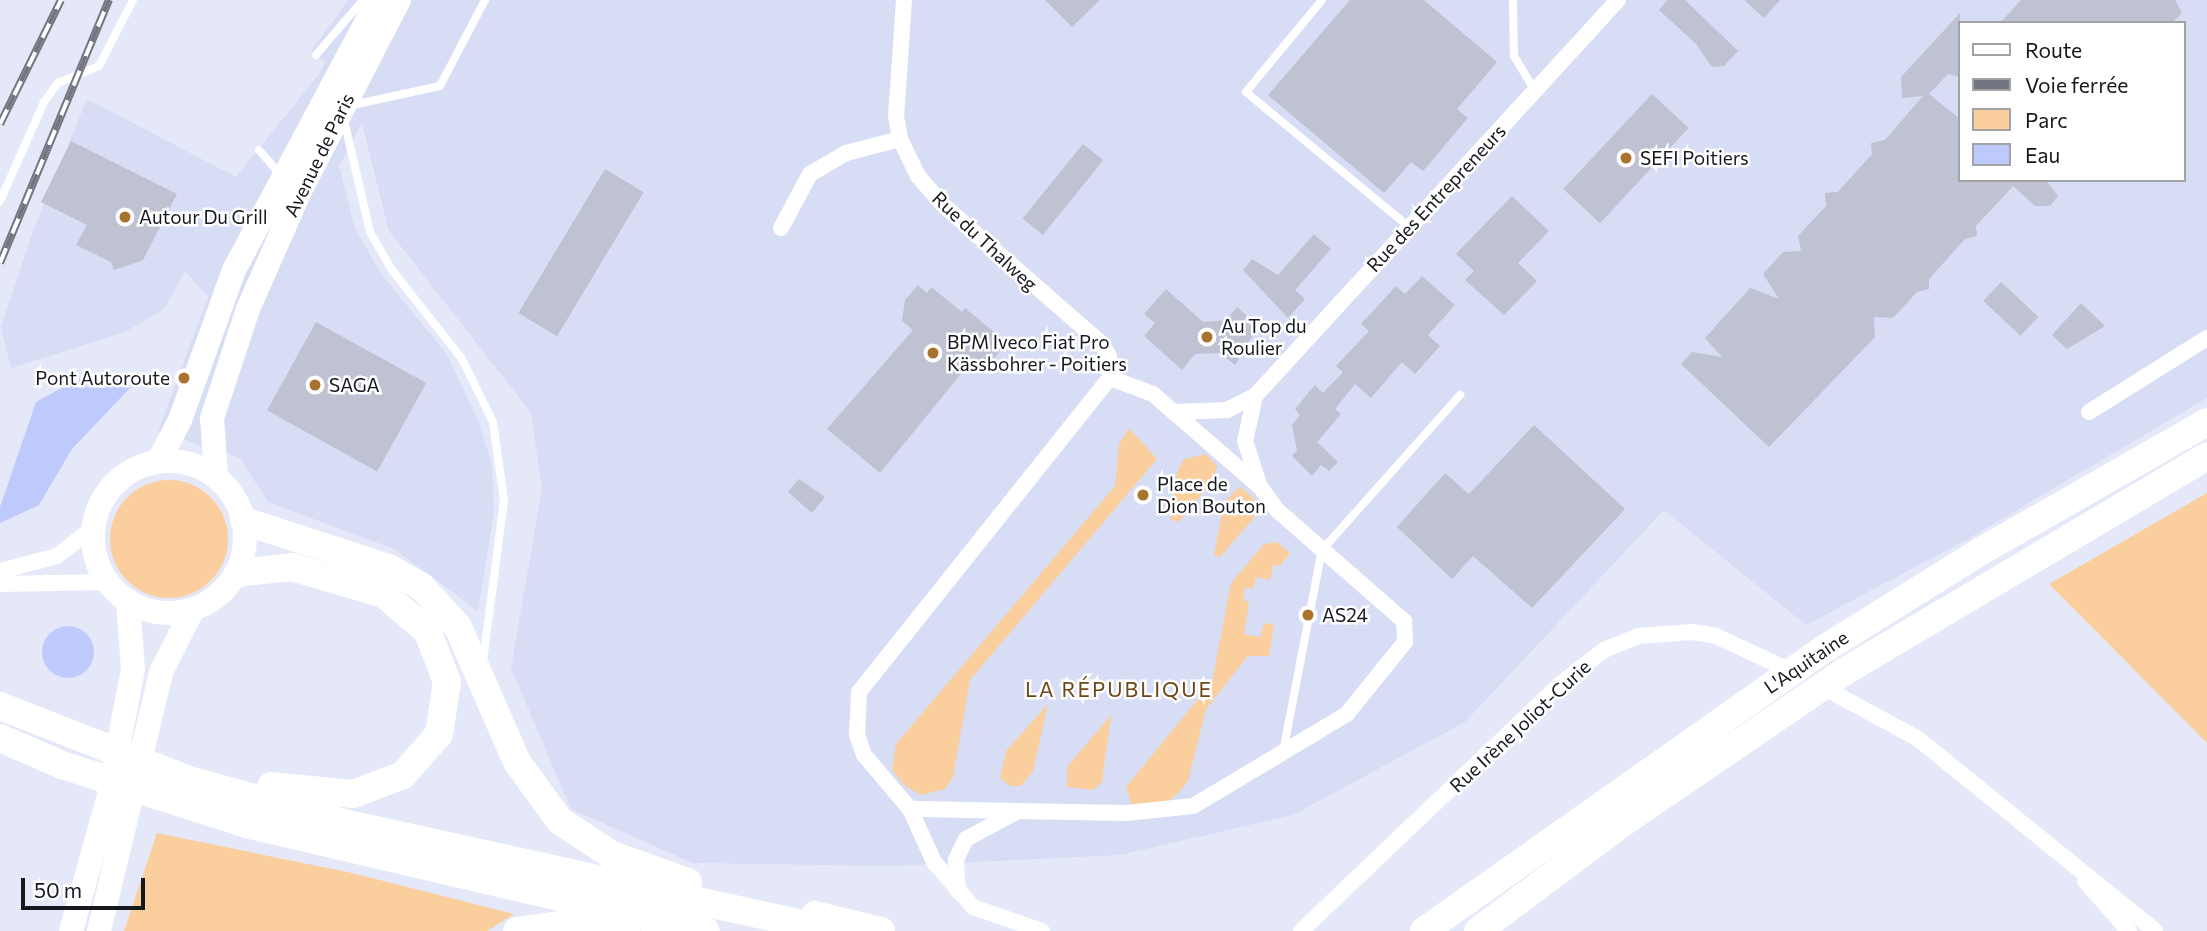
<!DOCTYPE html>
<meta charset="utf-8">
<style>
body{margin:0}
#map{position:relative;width:2207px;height:931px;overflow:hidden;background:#e4e8f9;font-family:Commissioner,sans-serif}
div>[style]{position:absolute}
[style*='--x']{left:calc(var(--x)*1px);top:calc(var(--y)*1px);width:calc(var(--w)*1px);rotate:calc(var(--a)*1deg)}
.built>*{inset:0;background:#d7ddf4}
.green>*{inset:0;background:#face9d}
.round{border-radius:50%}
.water>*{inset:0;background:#bfcafc}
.building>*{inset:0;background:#bec2d2;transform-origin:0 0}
.lane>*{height:8px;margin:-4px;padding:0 4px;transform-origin:4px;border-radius:4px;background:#fff}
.street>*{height:16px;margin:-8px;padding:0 8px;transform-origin:8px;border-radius:8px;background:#fff}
.primary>*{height:24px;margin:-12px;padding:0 12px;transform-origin:12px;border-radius:12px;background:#fff}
.primary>.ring{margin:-12px;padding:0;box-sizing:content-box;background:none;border:24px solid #fff;border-radius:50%}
.highway>*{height:28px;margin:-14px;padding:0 14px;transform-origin:14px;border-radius:14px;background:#fff}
.rail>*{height:8px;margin-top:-4px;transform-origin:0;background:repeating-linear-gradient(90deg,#fff 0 16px,#737681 0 32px);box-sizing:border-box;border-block:2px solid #737681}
.dots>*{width:19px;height:19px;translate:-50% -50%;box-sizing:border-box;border:4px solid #fff;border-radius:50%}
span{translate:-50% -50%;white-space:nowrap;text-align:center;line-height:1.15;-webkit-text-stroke:5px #fff;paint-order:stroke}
.street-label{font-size:19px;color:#17181e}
.poi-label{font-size:19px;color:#17181e}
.left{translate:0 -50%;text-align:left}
.right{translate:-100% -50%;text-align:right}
.neighbourhood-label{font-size:21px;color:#6c4717;letter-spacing:2px}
.legend{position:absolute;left:1958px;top:21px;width:228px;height:161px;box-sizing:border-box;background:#fff;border:2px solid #a2a3a5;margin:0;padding:9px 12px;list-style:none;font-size:21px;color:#17181e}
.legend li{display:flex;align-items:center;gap:14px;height:35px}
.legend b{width:35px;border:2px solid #a2a3a5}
.scale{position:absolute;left:21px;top:878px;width:124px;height:32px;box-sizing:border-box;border:4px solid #17181e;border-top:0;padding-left:9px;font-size:21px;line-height:24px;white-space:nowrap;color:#17181e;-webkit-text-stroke:5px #fff;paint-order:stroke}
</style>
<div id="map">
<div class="built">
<div style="clip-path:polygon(evenodd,348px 0,2207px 0,2207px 398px,1966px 540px,1806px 625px,1664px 510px,1465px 722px,1293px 815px,1120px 855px,891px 866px,693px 863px,571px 809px,511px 668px,542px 488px,531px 413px,389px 231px,362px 123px,339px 166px,355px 229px,382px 275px,446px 353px,478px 420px,492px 465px,494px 513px,478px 611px,394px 549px,268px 502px,240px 458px,158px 431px,208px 297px,185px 271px,164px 309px,125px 332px,11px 368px,1px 327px,34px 228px,87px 99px,236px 177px,319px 74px,325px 62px,311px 51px,348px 0,1960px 23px,2184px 23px,2184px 180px,1960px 180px,1960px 23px)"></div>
</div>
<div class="green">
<div style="clip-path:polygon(1129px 428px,1157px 459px,970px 680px,953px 777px,945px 789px,921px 795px,905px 786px,892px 770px,896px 744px,1115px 486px,1119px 444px)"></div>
<div style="clip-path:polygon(1206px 454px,1217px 466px,1211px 483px,1179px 522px,1170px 519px,1177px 472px,1184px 459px)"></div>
<div class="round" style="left:110px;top:480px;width:118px;height:118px"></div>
<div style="clip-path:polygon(1240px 487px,1258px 502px,1254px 518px,1220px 557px,1214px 555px,1224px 502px)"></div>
<div style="clip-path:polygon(2207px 493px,2207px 743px,2049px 584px)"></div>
<div style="clip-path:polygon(1277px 542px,1290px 553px,1280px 566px,1273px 565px,1270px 580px,1256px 577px,1253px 589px,1245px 587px,1243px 600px,1249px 602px,1244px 634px,1260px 637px,1264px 623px,1274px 625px,1269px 656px,1248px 656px,1206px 709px,1188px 781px,1176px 795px,1163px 805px,1131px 804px,1126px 787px,1212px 682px,1231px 583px,1264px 544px)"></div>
<div style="clip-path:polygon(1048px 704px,1033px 771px,1021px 786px,1010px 786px,1000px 778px,1006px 751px)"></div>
<div style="clip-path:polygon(1111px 715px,1102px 782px,1093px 790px,1067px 787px,1067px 767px)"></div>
<div style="clip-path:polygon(157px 833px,352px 873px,514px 914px,487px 931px,124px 931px)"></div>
</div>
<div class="water">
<div style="clip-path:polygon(122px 375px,130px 388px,72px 449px,39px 505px,0 523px,0 507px,36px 402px,80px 378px,87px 387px)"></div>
<div class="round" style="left:42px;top:626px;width:52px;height:52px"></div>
</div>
<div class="building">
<div style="clip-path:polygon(1045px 0,1100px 0,1072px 27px)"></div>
<div style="clip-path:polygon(1350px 0,1424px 0,1497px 62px,1457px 109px,1468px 118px,1423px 171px,1411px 162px,1384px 193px,1268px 95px)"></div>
<div style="clip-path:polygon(1667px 0,1685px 0,1738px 51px,1724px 66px,1712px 67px,1696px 44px,1659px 10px)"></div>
<div style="clip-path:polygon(1744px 0,1780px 0,1764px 18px)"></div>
<div style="clip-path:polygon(2021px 0,2175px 0,2182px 13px,2172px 23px,2000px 23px)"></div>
<div style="clip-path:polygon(1960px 13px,1960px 77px,1948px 74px,1929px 94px,1960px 119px,1960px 180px,2046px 180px,2058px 196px,2050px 206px,2035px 206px,2013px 186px,1976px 226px,1977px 236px,1965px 239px,1929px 279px,1929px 289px,1917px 292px,1893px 318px,1874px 317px,1875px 337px,1769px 447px,1681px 364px,1692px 352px,1722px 357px,1705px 338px,1750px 288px,1779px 299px,1763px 274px,1783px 252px,1801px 251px,1798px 236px,1826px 206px,1825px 193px,1838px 192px,1872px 154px,1871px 143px,1885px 140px,1923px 96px,1902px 98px,1901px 77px)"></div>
<div style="left:1652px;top:94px;width:50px;height:130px;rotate:43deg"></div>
<div style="clip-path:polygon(71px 141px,177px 194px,143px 260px,114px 270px,111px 262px,76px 245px,87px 225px,41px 202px)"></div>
<div style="left:1083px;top:144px;width:26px;height:96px;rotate:39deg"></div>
<div style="left:605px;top:169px;width:45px;height:168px;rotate:31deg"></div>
<div style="clip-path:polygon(1512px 196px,1549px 231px,1518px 263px,1537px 281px,1504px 315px,1465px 280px,1474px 271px,1456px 254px)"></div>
<div style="clip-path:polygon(1314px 234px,1331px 249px,1295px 290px,1305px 299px,1288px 318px,1243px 270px,1252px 259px,1278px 275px)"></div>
<div style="clip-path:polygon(1422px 276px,1455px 305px,1428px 335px,1440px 346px,1415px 374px,1402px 362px,1371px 398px,1355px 384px,1335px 409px,1341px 414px,1317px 442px,1338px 462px,1329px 471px,1321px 465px,1312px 476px,1292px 456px,1297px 450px,1292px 425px,1300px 415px,1295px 409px,1315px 385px,1323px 393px,1343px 372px,1336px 366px,1369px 331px,1361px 324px,1396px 286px,1405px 294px)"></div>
<div style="left:2001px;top:282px;width:51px;height:26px;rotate:43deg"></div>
<div style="clip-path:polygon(918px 285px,927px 293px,931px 287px,962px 312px,965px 308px,1007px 343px,982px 373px,970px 363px,880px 473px,827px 429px,913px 330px,902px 321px,905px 300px)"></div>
<div style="clip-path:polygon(1166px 289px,1203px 322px,1226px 320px,1237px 307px,1247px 316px,1244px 320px,1256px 330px,1235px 365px,1220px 353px,1195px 354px,1182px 370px,1144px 336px,1155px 323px,1144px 314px)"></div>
<div style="clip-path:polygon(2081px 303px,2105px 326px,2067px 349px,2052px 335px)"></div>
<div style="left:316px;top:322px;width:126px;height:101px;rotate:29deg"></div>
<div style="clip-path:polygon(1534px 425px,1625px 509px,1532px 608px,1473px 556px,1452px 579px,1397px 527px,1445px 473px,1469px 494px)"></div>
<div style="clip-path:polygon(799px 479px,825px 497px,812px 513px,788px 492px)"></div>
</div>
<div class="lane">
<div style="--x:1322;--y:0;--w:119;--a:129.6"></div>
<div style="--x:1246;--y:92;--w:212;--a:39.6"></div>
<div style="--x:1513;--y:0;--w:56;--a:89"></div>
<div style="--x:1514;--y:56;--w:41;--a:59"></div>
<div style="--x:316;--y:55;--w:72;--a:-49.5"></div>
<div style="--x:348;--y:106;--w:94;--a:-12.3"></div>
<div style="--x:440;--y:86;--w:97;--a:-62.4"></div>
<div style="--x:344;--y:120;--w:115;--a:76.9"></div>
<div style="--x:370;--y:232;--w:44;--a:59.9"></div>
<div style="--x:392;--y:270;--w:113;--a:51.8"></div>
<div style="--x:462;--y:359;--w:70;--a:63.8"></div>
<div style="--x:493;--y:422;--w:79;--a:82"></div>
<div style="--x:504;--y:500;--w:163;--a:97.4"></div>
<div style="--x:259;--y:150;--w:32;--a:49"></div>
<div style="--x:0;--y:201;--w:108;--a:-66"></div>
<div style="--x:44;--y:102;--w:24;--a:-54"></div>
<div style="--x:58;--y:83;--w:44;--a:-22.5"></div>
<div style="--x:99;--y:66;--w:74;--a:-62.7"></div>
<div style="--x:1283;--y:752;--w:206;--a:-79.1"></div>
<div style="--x:1322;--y:550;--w:208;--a:-48.3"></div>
</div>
<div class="street">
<div style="--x:904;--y:0;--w:116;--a:93.9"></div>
<div style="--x:896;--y:116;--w:23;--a:80"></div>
<div style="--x:900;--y:139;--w:41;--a:64.1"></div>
<div style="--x:918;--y:176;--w:37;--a:49"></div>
<div style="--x:942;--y:204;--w:213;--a:41.2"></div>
<div style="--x:1102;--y:344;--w:14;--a:60"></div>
<div style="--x:1109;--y:356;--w:22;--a:87"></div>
<div style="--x:781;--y:228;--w:61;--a:-61.8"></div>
<div style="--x:810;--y:174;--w:42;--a:-30.3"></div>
<div style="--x:846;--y:153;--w:56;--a:-14.5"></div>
<div style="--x:1110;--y:378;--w:46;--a:20.4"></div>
<div style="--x:1153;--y:394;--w:143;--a:41"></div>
<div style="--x:1261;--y:488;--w:27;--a:54"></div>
<div style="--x:1277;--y:510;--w:169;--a:41.2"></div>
<div style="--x:1404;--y:621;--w:21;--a:87"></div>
<div style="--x:1405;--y:642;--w:92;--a:128.9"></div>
<div style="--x:1347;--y:714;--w:179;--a:149.1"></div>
<div style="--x:1193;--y:806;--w:67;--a:174"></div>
<div style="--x:1126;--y:813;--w:216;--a:-178.9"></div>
<div style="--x:910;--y:809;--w:71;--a:-130.4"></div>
<div style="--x:864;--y:755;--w:21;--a:-109"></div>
<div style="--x:857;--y:735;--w:43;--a:-87.3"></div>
<div style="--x:859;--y:692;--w:402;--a:-51.4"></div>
<div style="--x:1255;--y:396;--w:46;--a:102.5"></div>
<div style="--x:1245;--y:441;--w:45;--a:72"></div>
<div style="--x:1173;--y:412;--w:54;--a:-2.1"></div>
<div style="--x:1227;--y:410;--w:31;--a:-27"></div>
<div style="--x:1255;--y:396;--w:537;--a:-47.49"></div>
<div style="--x:2089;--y:412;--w:139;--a:-32.1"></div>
<div style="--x:0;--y:571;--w:59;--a:-14.7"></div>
<div style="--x:57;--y:556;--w:46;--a:-37.9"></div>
<div style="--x:0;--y:584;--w:107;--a:-1.1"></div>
<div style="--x:1817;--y:684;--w:114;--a:28.4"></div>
<div style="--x:1917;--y:738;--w:306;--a:39"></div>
<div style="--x:910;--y:809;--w:58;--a:65.6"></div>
<div style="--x:934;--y:862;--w:60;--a:49.1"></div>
<div style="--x:973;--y:907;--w:73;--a:19.2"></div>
<div style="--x:2085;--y:881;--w:67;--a:48.7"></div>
<div style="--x:958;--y:891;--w:31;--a:-94"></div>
<div style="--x:956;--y:860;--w:23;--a:-65"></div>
<div style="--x:966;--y:839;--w:59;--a:-28.3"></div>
<div style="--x:1301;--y:931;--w:356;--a:-43.6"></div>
<div style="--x:1559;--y:685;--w:57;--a:-37.9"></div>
<div style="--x:1604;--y:650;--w:37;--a:-22"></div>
<div style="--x:1638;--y:636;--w:54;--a:-4.2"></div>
<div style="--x:1692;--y:632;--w:24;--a:9"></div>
<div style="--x:1716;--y:636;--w:89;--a:25.1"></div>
</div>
<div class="primary">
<div class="ring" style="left:93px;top:461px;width:128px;height:128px"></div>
<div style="--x:158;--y:462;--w:47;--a:-62.4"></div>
<div style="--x:180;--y:420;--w:159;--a:-70.2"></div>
<div style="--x:234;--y:270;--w:306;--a:-61.9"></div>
<div style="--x:216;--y:476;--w:58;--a:-93.9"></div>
<div style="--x:212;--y:418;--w:115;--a:-71.7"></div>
<div style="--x:248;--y:309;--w:129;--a:-66.2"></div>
<div style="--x:300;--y:191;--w:215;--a:-62.6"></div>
<div style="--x:71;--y:931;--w:137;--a:-74.3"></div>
<div style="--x:108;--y:799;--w:132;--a:-79.1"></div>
<div style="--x:133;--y:669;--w:67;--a:-94.3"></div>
<div style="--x:99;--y:931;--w:266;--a:-76.5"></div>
<div style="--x:161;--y:672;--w:68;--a:-63.1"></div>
</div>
<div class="highway">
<div style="--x:244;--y:521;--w:152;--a:18"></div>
<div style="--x:389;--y:568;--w:38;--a:30"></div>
<div style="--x:422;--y:587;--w:54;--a:48"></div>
<div style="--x:458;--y:627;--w:147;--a:66.4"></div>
<div style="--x:517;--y:762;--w:73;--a:53.9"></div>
<div style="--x:560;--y:821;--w:62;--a:33.2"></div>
<div style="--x:612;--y:855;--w:81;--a:19.6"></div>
<div style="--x:238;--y:573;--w:54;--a:-6.3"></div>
<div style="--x:292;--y:567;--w:96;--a:16.4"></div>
<div style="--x:384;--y:594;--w:58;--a:40.8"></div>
<div style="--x:428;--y:632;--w:53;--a:69.2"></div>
<div style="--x:447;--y:682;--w:53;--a:98.7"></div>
<div style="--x:439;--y:734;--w:55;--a:131.3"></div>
<div style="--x:403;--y:775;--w:53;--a:159.2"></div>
<div style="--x:353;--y:794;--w:82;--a:-174.4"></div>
<div style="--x:0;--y:706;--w:203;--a:21.4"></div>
<div style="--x:189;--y:780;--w:165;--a:15.5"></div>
<div style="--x:348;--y:824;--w:499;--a:12.4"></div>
<div style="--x:0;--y:738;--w:68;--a:23.5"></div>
<div style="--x:62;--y:765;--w:197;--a:17.7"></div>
<div style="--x:250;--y:825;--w:468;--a:13.1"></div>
<div style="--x:815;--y:915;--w:68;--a:13.6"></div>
<div style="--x:517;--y:931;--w:42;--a:-8.1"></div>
<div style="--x:559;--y:925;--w:68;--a:5"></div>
<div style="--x:1424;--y:931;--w:489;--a:-35.2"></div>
<div style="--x:1824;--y:649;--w:187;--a:-31.9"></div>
<div style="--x:1983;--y:550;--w:258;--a:-29.7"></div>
<div style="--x:1478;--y:931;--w:179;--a:-36.8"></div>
<div style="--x:1621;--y:824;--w:268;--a:-34.3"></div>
<div style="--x:1842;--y:673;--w:425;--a:-30.7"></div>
</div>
<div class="rail">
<div style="--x:0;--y:124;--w:138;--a:-63.8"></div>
<div style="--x:0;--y:263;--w:285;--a:-67.5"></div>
</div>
<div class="dots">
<div style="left:1626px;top:158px;background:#a9732e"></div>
<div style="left:125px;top:217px;background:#a9732e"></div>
<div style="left:1207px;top:337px;background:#a9732e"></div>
<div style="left:933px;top:353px;background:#a9732e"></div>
<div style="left:184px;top:378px;background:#a9732e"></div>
<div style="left:315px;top:385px;background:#a9732e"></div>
<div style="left:1143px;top:495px;background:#a9732e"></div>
<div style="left:1308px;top:615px;background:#a9732e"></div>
</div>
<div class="street-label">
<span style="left:319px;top:155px;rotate:-64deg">Avenue de Paris</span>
<span style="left:1436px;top:198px;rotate:-47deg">Rue des Entrepreneurs</span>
<span style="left:985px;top:241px;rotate:43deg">Rue du Thalweg</span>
<span style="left:1806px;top:662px;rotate:-34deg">L'Aquitaine</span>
<span style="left:1520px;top:726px;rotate:-43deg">Rue Irène Joliot-Curie</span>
</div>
<div class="poi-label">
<span class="left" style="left:1640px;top:158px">SEFI Poitiers</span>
<span class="left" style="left:139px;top:217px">Autour Du Grill</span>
<span class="left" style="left:1221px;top:337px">Au Top du<br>Roulier</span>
<span class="left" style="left:947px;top:353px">BPM Iveco Fiat Pro<br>Kässbohrer - Poitiers</span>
<span class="right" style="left:170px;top:378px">Pont Autoroute</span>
<span class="left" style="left:329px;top:385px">SAGA</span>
<span class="left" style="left:1157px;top:495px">Place de<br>Dion Bouton</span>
<span class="left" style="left:1322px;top:615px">AS24</span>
</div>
<div class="neighbourhood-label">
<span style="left:1119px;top:689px">LA RÉPUBLIQUE</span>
</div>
<ul class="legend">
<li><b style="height:9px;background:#fff"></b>Route</li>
<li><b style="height:9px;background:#737681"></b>Voie ferrée</li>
<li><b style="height:19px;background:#face9d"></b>Parc</li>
<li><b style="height:19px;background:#bfcafc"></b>Eau</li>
</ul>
<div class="scale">50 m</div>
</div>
